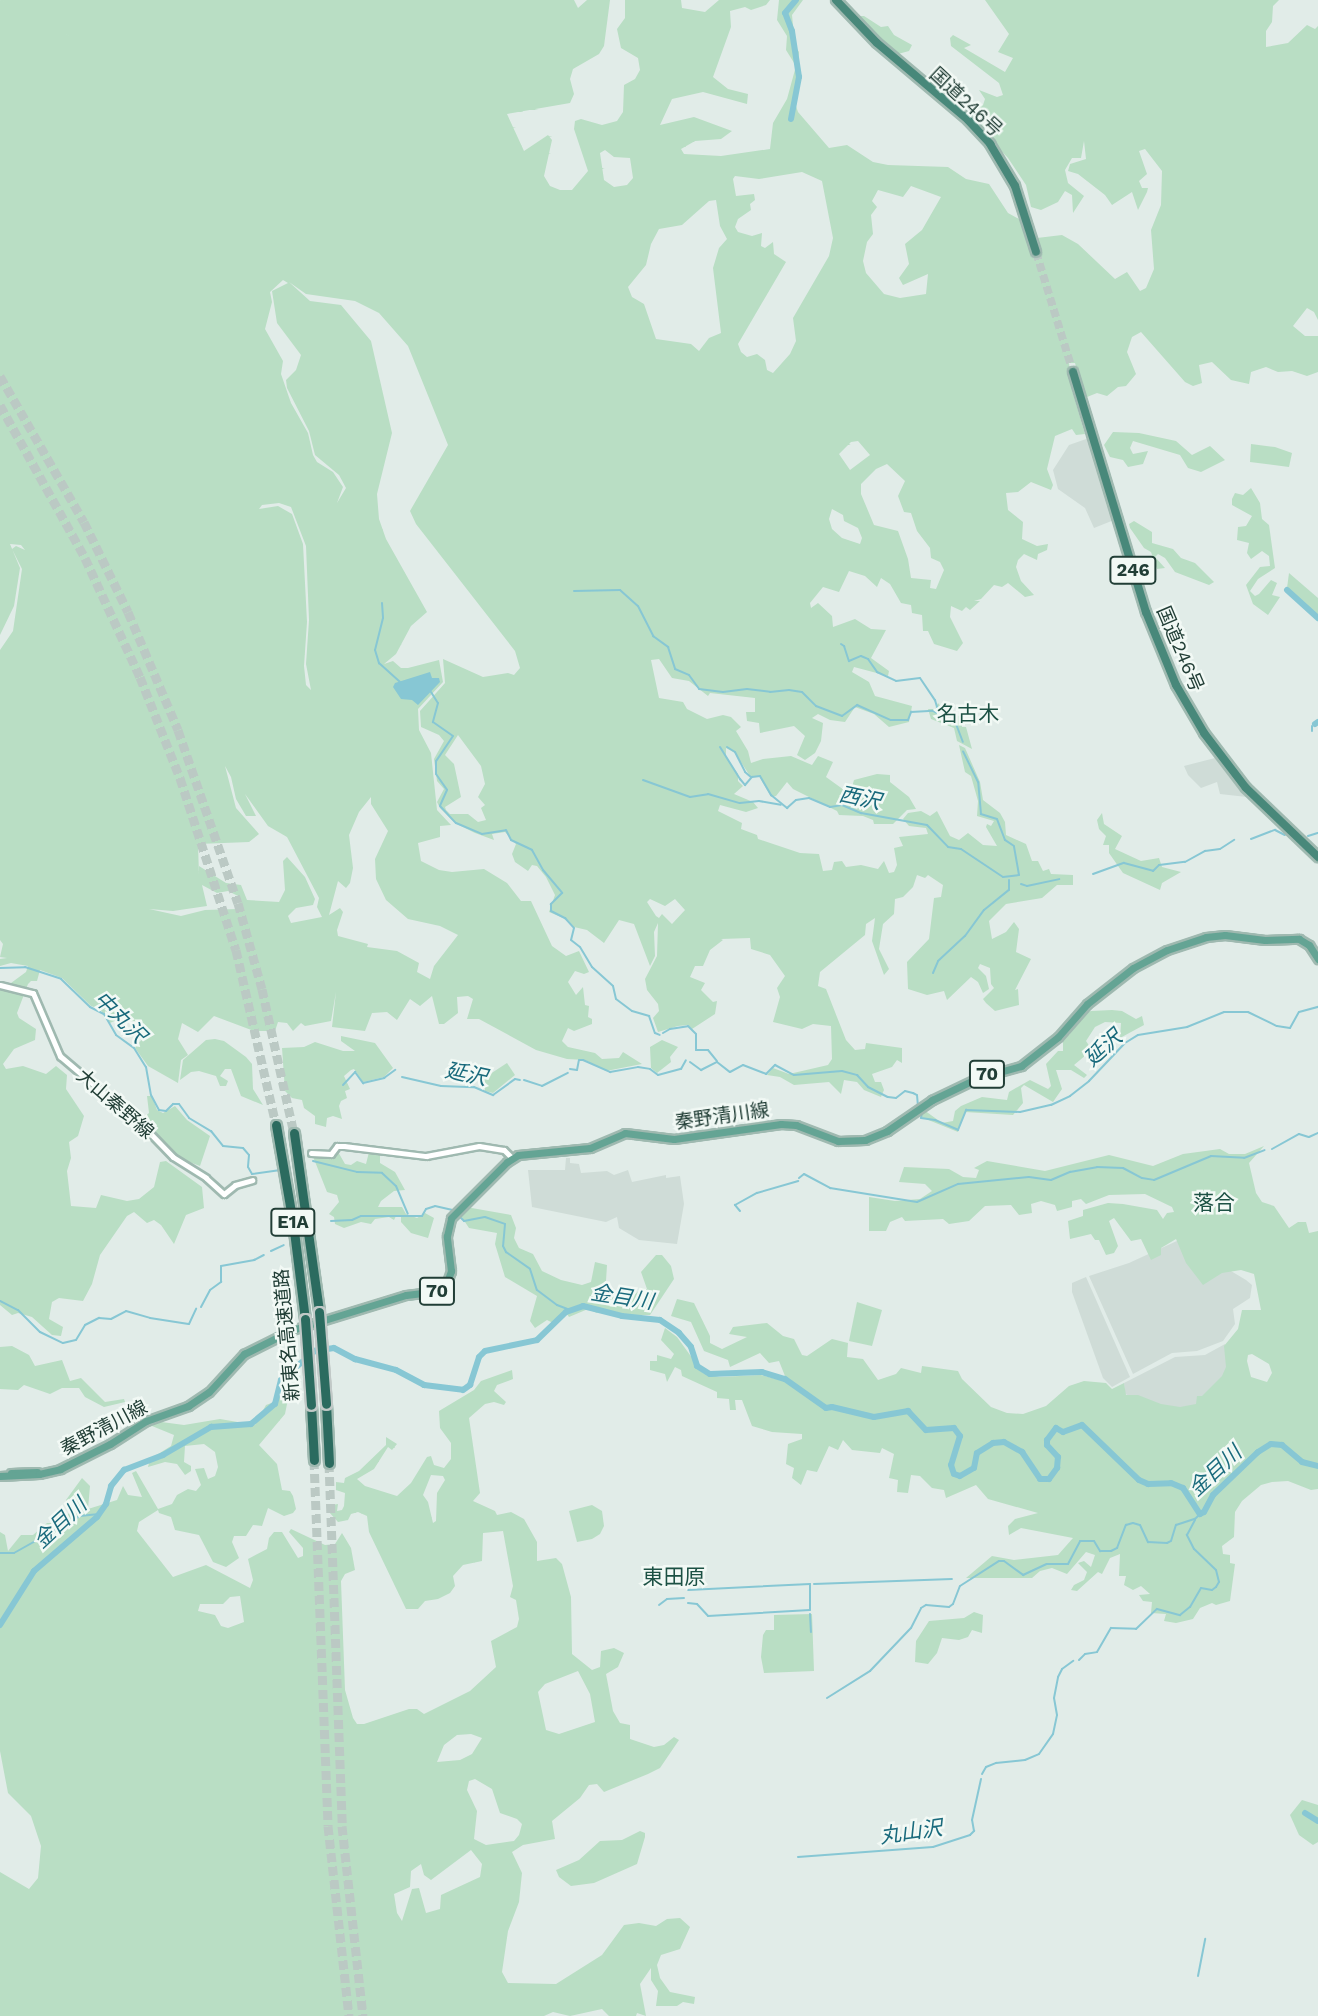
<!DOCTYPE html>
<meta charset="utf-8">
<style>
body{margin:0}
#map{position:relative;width:1318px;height:2016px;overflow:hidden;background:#e1ece8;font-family:"Work Sans","Noto Sans JP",sans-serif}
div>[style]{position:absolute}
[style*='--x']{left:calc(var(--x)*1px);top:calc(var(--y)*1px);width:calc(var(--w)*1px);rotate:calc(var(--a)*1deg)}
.built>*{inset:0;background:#cfdcd7}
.green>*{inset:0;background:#b9dec4}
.water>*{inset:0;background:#87c7d4}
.stream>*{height:2px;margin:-1px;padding:0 1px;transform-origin:1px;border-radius:1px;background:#87c7d4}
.river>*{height:6px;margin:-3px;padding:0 3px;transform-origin:3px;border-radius:3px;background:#87c7d4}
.trunk-tunnel>*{height:8px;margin-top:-4px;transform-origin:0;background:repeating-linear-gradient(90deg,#bbc9c4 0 8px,transparent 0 12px)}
.motorway-tunnel>*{height:9px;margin-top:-4.5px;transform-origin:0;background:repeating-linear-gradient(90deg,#bbc9c4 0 9px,transparent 0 13.5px)}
.roads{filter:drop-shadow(2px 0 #9fb9b0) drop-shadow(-2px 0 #9fb9b0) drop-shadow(0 2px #9fb9b0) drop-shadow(0 -2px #9fb9b0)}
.secondary>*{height:5px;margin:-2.5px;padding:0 2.5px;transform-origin:2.5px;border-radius:2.5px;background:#fff}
.primary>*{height:7px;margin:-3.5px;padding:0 3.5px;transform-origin:3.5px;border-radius:3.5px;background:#64a494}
.trunk>*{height:8px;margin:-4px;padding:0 4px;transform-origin:4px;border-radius:4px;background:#48887a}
.motorway>*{height:9px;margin:-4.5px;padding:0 4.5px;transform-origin:4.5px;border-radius:4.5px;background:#2b6b5f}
.bridges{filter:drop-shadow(2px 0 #c1c9c7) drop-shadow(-2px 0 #c1c9c7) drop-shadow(0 2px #c1c9c7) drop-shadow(0 -2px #c1c9c7)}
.motorway-bridge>*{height:9px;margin:-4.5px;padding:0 4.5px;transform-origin:4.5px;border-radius:4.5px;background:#2b6b5f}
span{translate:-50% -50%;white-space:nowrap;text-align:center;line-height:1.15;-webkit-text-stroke:5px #f2f9f5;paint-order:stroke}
.shield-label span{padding:2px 5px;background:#f2f9f5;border:2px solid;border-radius:5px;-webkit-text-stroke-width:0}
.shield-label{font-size:18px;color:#213e36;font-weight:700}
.street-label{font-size:19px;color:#213e36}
.neighbourhood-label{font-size:21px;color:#1c5144}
.water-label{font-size:21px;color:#196a7c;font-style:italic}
</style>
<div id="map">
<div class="built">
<div style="clip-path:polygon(1089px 438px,1114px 520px,1094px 528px,1085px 508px,1058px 489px,1053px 470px,1069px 445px)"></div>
<div style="clip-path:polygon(1215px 758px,1247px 795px,1247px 797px,1220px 794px,1217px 782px,1201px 788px,1188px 775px,1184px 766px)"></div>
<div style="clip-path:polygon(566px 1158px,570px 1158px,570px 1163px,579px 1164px,581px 1173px,607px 1171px,614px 1175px,628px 1170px,632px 1182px,666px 1175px,666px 1178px,680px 1176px,684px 1204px,677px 1244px,639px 1240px,619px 1228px,617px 1217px,606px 1222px,532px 1207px,528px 1170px,565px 1170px)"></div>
<div style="clip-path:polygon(1179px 1240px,1246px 1280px,1252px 1285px,1250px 1298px,1233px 1309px,1235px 1324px,1223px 1341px,1197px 1351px,1172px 1353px,1133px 1374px,1089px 1276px,1129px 1263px)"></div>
<div style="clip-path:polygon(1086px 1277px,1130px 1377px,1112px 1387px,1103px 1378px,1072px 1292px,1072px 1283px)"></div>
<div style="clip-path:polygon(1225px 1344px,1229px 1369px,1197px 1410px,1166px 1409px,1125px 1394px,1124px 1383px,1175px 1357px,1205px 1355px)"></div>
</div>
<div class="green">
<div style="clip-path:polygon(evenodd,0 0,574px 0,578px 8px,587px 0,610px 0,604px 46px,599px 54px,573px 69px,570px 79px,574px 94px,570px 103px,507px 114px,524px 151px,548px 135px,552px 140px,544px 176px,550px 186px,560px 190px,572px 190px,588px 171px,574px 129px,575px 121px,581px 119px,602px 125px,617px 121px,623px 112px,624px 85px,635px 79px,640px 70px,638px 58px,621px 48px,617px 29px,625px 18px,625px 0,681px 0,682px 8px,705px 12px,719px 0,770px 0,766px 5px,751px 10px,745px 7px,730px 11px,731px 27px,713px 77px,728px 89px,748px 94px,747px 104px,703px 92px,672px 99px,660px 125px,694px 117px,732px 131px,721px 139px,695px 141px,681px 149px,684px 154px,721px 156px,770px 149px,773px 123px,787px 99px,796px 66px,786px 50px,787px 36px,777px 20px,779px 0,803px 0,792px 15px,795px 46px,799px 52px,796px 106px,798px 112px,829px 148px,847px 145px,873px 162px,888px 165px,948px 167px,966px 179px,989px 184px,1008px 213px,1021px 220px,1032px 255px,1042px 253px,1037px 238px,1062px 235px,1078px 244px,1115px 279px,1127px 272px,1140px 291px,1146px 288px,1154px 269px,1151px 230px,1161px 205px,1162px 171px,1145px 149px,1139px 151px,1147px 174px,1139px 181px,1142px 188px,1148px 188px,1147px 192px,1138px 210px,1132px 192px,1112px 205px,1105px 195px,1078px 174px,1068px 171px,1070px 164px,1086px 159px,1084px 141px,1081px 158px,1072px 158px,1065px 170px,1068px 183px,1084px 196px,1073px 213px,1072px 195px,1065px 191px,1058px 202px,1041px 210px,1031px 207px,1026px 185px,1008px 158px,965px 112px,983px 105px,985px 99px,979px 90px,997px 97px,1003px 95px,999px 83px,951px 46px,950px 38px,953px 35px,971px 45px,964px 48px,1005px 72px,1013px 58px,998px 52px,1009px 34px,985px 0,1279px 0,1273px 6px,1272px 22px,1266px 31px,1266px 47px,1288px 43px,1307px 25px,1315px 29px,1318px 26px,1318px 320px,1314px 312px,1307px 308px,1293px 326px,1305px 336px,1318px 336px,1318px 372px,1307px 376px,1292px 371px,1278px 372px,1266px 367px,1251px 372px,1249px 384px,1231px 380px,1212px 362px,1199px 365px,1202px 383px,1193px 386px,1185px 382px,1141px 332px,1132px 337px,1127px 352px,1136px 374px,1126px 386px,1118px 387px,1107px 396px,1097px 393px,1087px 397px,1084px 396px,1075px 363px,1069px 363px,1072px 390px,1085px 434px,1076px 435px,1072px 429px,1055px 436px,1047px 469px,1053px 485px,1051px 490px,1031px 482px,1018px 492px,1006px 493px,1008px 510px,1023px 522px,1022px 539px,1037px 546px,1048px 544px,1047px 550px,1038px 554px,1037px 560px,1024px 554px,1018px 560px,1016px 567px,1021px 581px,1034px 595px,1025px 597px,1008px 583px,1002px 587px,994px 585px,981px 599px,974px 601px,980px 601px,970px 610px,966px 607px,962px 611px,951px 606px,950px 617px,963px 643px,957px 651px,934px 644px,928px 631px,923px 631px,922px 615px,912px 613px,911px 605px,901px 603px,890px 584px,881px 578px,877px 587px,865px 576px,849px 571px,839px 592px,823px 587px,810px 603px,811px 608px,818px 603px,832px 616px,833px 627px,855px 619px,871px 629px,886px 630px,871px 658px,889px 671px,888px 676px,854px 667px,852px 672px,869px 682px,875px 696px,912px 706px,909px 722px,889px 727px,874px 714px,855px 707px,845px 722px,830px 720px,818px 714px,812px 718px,823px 723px,821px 741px,815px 753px,805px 760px,797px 755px,805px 736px,794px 726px,760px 733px,759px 723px,747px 721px,746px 712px,755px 712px,755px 698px,710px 693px,708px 696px,689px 681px,672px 678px,659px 659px,651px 660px,659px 698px,683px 702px,687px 709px,707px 719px,723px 715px,731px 717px,741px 727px,736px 731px,748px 751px,751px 763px,763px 759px,791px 756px,812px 765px,818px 756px,833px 762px,826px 777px,844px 790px,852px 787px,854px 780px,877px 774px,890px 775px,890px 782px,909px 797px,916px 809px,907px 810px,893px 824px,874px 824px,873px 820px,863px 816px,839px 815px,837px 811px,793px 789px,787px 782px,776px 796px,771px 797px,759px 776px,750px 776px,735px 753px,726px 748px,726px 757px,738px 774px,738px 781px,743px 786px,734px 794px,753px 802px,758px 808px,746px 812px,720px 805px,718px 811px,742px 823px,741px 829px,757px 835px,758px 839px,800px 853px,819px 854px,823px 871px,832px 870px,834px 862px,842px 861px,846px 867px,861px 865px,878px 869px,884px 861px,889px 873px,894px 872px,897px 865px,894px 848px,903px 846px,899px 837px,928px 834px,926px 828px,909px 826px,903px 819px,908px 813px,921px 811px,930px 816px,937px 811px,950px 836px,959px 840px,968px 833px,983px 845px,997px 846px,986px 827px,987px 824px,991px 826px,994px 821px,977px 816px,978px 801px,971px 776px,965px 772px,959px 745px,965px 748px,980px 782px,983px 800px,1000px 813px,1005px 822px,1006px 835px,1026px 844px,1032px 861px,1038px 861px,1043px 871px,1049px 869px,1051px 874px,1073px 875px,1073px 885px,1057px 885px,1042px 898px,1006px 904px,989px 921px,992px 939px,1006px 932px,1014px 922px,1019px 929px,1016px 952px,1031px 959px,1015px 990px,1018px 989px,1019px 1005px,995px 1011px,986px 1003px,983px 999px,994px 988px,991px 984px,990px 968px,980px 964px,978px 968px,986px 976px,989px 989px,983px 993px,978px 982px,971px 977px,947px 1000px,944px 991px,927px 995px,908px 989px,907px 962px,929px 939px,934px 898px,941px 897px,943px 885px,928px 875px,925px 878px,917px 875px,913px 887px,903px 897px,895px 899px,894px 914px,883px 924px,879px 949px,889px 969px,884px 975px,872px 941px,875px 918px,866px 924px,865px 935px,820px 972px,818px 986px,826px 989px,846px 1040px,855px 1050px,865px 1049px,866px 1043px,902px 1048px,902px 1063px,897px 1060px,892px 1067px,872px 1074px,875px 1082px,881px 1082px,884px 1090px,881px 1097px,864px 1090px,857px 1082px,844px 1080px,841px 1094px,829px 1082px,794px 1085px,780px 1077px,767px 1075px,773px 1068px,789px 1074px,828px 1065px,832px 1059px,831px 1026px,813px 1024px,802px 1029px,773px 1022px,780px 997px,777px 988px,785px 976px,770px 955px,751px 949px,750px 938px,721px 939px,723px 940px,710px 950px,703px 966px,695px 966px,690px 977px,705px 983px,701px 990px,713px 1002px,717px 1001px,715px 1014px,692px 1029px,688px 1025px,678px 1026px,658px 1032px,653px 1018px,659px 1011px,658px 1004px,647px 990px,645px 979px,657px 956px,658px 923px,654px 932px,655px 956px,650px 966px,634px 924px,619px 920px,604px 943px,587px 930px,574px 927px,568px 920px,549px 912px,555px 895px,546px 877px,537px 866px,532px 865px,528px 871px,515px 862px,512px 854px,516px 844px,505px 832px,492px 834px,494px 840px,475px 833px,455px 823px,440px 808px,437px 802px,444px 789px,437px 781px,434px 759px,444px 741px,439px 735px,421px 727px,420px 711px,445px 683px,443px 659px,483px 677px,508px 673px,514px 675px,520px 668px,515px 651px,416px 524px,410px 511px,448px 445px,408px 346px,379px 313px,355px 301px,306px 294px,289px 282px,310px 301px,341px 305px,371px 341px,392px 433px,377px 494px,379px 519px,386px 539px,427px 612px,411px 626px,396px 654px,384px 664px,393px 661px,401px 668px,408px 668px,439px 660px,443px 682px,418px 709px,419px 730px,431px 753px,437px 810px,451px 825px,440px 826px,440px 837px,418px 843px,421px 861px,439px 870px,452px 872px,484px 869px,507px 883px,521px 901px,531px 901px,552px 946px,566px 956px,579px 951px,589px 972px,584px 974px,575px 971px,568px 982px,576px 995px,583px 987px,585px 1005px,589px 1006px,588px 1017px,592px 1019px,592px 1024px,574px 1031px,568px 1028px,562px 1041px,568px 1047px,595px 1053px,602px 1059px,619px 1058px,623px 1052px,642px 1064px,606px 1071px,585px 1060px,567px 1059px,536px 1050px,479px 1019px,467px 1019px,473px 999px,468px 996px,457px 997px,458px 1013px,444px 1024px,439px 1024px,432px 996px,420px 1006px,410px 999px,397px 1020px,387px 1012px,372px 1013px,365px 1031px,332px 1027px,336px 992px,331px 1021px,305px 1026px,301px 1023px,293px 1031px,287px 1023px,278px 1022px,275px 1031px,254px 1031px,214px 1016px,198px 1032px,182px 1023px,178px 1039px,188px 1055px,181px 1060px,178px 1083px,148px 1066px,135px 1048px,146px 1034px,143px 1023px,121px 1018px,110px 1023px,100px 1009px,91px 1006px,62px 978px,40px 970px,37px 981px,31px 981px,28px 984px,17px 1013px,19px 1018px,36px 1029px,35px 1040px,14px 1049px,3px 1064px,6px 1069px,23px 1066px,46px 1074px,56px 1066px,67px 1075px,66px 1089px,84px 1116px,78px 1136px,69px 1142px,71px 1158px,67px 1171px,71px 1206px,96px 1208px,101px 1195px,127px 1201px,139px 1199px,154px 1187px,160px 1162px,166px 1161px,202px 1187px,204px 1208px,186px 1215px,174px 1244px,161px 1225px,154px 1220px,147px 1223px,134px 1212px,127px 1216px,100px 1255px,92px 1284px,83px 1301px,59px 1298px,52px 1302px,49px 1319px,63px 1327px,61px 1336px,52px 1335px,32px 1317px,18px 1313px,12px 1315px,0 1305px,0 985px,11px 983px,26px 972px,28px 966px,11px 963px,0 966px,0 959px,7px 958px,0 957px,3px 944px,0 940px,0 650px,13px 631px,22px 569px,12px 549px,16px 546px,25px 550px,21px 545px,10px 544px,20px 568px,14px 606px,0 635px,0 0,605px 150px,614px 157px,630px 158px,633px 178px,627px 185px,614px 187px,604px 180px,600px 153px,605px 150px,0 0,802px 172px,822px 181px,833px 238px,829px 256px,793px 318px,796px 341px,790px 354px,773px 373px,767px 370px,765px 360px,757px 354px,747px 357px,741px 352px,738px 344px,786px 262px,774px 254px,773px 242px,765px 248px,761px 246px,762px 233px,752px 236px,738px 232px,735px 227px,738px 219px,751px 210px,750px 204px,755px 200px,754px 194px,736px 196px,733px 179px,735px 176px,759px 179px,802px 172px,0 0,911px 186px,941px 197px,922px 230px,905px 244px,909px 264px,899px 278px,903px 285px,928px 274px,926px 294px,900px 298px,884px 294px,866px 273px,863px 261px,867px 242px,873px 234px,871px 215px,877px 207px,872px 201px,878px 190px,903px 197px,911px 186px,0 0,716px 200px,720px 226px,727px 239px,719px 248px,713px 268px,721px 333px,709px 338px,699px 351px,691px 344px,656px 339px,644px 304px,632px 297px,628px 287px,646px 265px,651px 244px,659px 229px,682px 225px,709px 201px,716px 200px,0 0,283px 280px,288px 283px,272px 291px,277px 323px,301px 355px,296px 370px,286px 380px,287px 388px,309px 431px,315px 455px,339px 475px,346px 488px,337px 503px,343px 487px,333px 472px,317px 462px,313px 455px,308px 433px,291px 403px,281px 374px,283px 361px,265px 329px,272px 302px,270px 292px,283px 280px,0 0,858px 441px,870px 455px,850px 470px,839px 454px,851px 442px,858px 441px,0 0,887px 464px,905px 481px,898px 496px,904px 512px,911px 513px,917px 531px,930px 548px,931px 558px,940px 562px,944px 570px,936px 589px,930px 588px,931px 580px,911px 578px,908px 559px,898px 531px,874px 525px,861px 494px,861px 484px,876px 469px,887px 464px,0 0,279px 503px,291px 507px,306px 546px,309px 620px,306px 664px,311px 690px,306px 685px,304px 666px,307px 622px,303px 544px,292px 514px,278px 506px,259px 509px,262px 505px,279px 503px,0 0,832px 509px,843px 515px,844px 521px,858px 528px,862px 538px,860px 544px,842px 538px,832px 529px,829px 519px,832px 509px,0 0,458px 735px,481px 766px,485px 784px,478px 797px,485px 805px,481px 808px,486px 820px,478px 822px,468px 814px,450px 814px,446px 810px,445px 807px,461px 797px,454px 764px,445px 755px,458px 735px,0 0,225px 766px,231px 777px,236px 799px,246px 816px,256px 816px,245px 794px,268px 826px,287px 837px,319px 898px,317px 907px,322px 917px,291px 923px,288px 916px,296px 908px,313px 905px,315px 899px,305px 877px,287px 857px,283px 861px,285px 890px,279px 902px,247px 900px,241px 885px,226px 883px,199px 866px,199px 875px,198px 844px,249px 842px,259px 834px,236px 808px,225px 766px,0 0,371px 797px,371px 804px,388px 831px,375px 859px,376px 879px,386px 900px,408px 919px,440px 926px,458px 935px,434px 966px,430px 979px,417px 972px,419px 963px,397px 951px,367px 947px,368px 944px,338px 936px,337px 930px,343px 912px,340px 908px,329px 915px,338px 881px,346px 888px,350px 883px,353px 868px,349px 835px,359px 812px,371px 797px,0 0,202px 885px,217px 893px,228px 891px,238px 896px,241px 905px,238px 909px,205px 910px,181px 916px,149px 909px,173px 911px,207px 906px,202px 885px,0 0,650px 899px,665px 906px,675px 899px,685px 910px,672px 924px,662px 914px,659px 918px,656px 916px,647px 902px,650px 899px)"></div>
<div style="clip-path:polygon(856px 16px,864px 16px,881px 27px,888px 26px,894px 35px,912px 45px,909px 51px,898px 54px)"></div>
<div style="clip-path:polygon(1113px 432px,1139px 433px,1176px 441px,1192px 455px,1210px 446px,1225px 460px,1201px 472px,1188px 468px,1180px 455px,1133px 441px,1130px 448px,1133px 454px,1148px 451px,1143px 464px,1128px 467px,1123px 460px,1110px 457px,1104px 445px)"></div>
<div style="clip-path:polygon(1251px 444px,1275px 447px,1292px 453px,1289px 467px,1250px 462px)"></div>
<div style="clip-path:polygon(1251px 488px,1260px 503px,1262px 519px,1269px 525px,1275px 568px,1258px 579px,1250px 591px,1255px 596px,1259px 594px,1271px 580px,1277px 583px,1272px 595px,1280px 597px,1268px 615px,1253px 604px,1246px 585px,1260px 567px,1270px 566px,1269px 556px,1262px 551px,1251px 559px,1247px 553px,1249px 543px,1237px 540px,1238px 527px,1246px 526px,1252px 516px,1232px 505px,1232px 499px,1235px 493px,1243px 495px)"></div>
<div style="clip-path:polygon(1134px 521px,1152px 532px,1152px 543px,1173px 549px,1181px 558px,1195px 563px,1214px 582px,1209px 585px,1175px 572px,1165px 558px,1158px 554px,1155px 557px,1165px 568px,1157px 569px,1151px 552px,1144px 548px,1130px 528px,1129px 524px)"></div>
<div style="clip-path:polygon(1289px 573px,1318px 598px,1318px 617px,1287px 588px)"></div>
<div style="clip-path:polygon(938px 703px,942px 708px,961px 717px,962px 727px,966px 727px,972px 749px,957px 741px,954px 728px,931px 719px,928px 709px,935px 709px)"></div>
<div style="clip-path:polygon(1102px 813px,1104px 824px,1122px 836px,1115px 849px,1141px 861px,1159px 858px,1162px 867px,1181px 872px,1162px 883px,1160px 890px,1123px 873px,1109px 853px,1109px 845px,1103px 845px,1106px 836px,1099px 829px,1097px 820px)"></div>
<div style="clip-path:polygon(1112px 1010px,1122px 1011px,1136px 1019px,1142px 1016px,1144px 1025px,1120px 1038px,1121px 1023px,1105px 1022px,1095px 1027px,1086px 1041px,1092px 1050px,1074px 1065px,1087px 1075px,1084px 1078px,1071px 1070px,1056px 1070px,1062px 1089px,1053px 1102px,1024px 1085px,1021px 1088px,1023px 1103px,1013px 1115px,965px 1112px,958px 1132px,921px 1117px,924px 1110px,942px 1123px,953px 1121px,955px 1111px,961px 1106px,982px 1097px,1007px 1100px,1009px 1092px,1030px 1080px,1048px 1089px,1051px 1086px,1046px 1064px,1058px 1051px,1063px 1051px,1063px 1038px,1070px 1034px,1069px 1031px,1077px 1018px,1081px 1021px,1086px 1013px,1091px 1011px)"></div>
<div style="clip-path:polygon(341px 1036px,375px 1043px,393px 1068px,384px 1077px,363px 1082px,354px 1069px,351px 1070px,344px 1076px,350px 1089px,345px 1091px,347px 1098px,341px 1101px,339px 1106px,342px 1119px,333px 1116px,327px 1118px,326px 1127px,315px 1124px,315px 1116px,304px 1108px,302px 1100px,292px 1098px,285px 1091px,282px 1048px,304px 1047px,315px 1042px,343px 1051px,355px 1051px,341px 1041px)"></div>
<div style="clip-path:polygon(215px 1039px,224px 1041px,246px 1057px,252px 1064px,253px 1089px,263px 1105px,241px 1096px,231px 1069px,225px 1069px,220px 1076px,228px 1081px,226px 1086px,220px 1086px,216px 1076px,199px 1071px,191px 1072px,180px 1080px,183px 1060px,206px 1040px)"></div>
<div style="clip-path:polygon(662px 1040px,678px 1047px,670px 1057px,671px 1062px,657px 1073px,651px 1068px,650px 1047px)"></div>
<div style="clip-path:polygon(507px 1063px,515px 1075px,493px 1093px,485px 1091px,484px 1078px)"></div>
<div style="clip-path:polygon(147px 1096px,152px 1096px,157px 1110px,163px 1113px,175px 1106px,187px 1120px,210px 1136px,200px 1166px,181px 1159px,147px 1127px,148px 1122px,143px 1118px,149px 1113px)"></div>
<div style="clip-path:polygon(evenodd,1264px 1146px,1249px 1163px,1256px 1193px,1262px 1202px,1274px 1206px,1289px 1228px,1298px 1222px,1306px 1222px,1309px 1233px,1318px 1231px,1318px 1489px,1311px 1490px,1288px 1481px,1272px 1482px,1261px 1485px,1242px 1501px,1235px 1512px,1234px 1537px,1222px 1546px,1223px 1554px,1230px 1555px,1230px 1563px,1235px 1564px,1230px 1601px,1216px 1605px,1212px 1603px,1200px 1608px,1193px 1619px,1176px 1623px,1164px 1621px,1166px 1614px,1151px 1613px,1152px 1602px,1143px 1601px,1139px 1595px,1150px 1594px,1141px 1586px,1133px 1590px,1124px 1585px,1126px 1576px,1119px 1576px,1120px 1554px,1110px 1558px,1102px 1574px,1098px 1572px,1077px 1591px,1071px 1590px,1074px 1585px,1084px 1580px,1087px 1572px,1078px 1563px,1084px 1561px,1091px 1567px,1095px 1555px,1086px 1552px,1067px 1574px,1052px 1568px,1040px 1571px,1032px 1578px,966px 1578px,992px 1556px,1014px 1560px,1058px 1555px,1073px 1538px,1021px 1528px,1009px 1535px,1008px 1526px,1015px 1519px,1038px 1513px,988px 1499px,976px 1485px,946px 1498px,944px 1490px,932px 1488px,920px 1476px,911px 1475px,908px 1493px,897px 1492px,898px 1480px,889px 1478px,894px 1454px,882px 1448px,880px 1453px,852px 1450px,843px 1440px,838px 1450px,829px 1446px,817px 1472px,807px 1470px,801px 1485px,792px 1478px,794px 1468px,786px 1464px,788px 1444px,802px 1439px,802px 1434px,772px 1432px,752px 1426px,742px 1400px,735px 1400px,736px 1410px,730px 1410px,729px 1399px,717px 1398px,717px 1392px,682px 1376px,681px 1370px,675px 1367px,667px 1382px,665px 1374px,650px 1370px,650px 1361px,657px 1361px,657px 1355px,671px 1359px,674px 1354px,661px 1340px,665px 1328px,677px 1337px,703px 1373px,719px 1377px,761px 1375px,780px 1380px,785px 1376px,779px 1361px,769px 1363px,760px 1353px,730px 1367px,728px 1360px,704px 1351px,691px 1322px,671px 1316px,677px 1299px,694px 1303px,710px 1336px,710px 1343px,722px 1349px,747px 1337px,729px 1334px,733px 1327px,767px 1323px,783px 1336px,794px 1339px,802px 1355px,807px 1356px,832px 1339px,848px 1343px,847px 1357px,863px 1359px,878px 1380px,896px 1374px,901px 1368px,921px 1373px,922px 1366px,958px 1371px,962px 1379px,991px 1407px,1007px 1413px,1023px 1414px,1046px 1406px,1069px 1386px,1084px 1381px,1106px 1383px,1112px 1389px,1124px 1383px,1126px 1395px,1138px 1395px,1161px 1404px,1180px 1407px,1196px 1404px,1197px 1396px,1202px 1396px,1222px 1376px,1226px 1367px,1224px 1346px,1238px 1329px,1242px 1310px,1261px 1310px,1254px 1274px,1241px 1270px,1222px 1273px,1203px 1285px,1186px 1263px,1176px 1239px,1161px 1248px,1161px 1255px,1151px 1260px,1141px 1239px,1131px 1241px,1114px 1218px,1109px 1221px,1118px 1246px,1114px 1253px,1106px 1255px,1099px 1240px,1095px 1240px,1091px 1234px,1070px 1239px,1068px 1221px,1083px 1216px,1083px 1210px,1108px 1203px,1123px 1204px,1157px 1210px,1163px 1219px,1167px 1213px,1174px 1212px,1172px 1207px,1145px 1194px,1109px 1195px,1086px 1204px,1081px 1199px,1072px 1201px,1072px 1207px,1057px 1211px,1055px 1205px,1041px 1201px,1031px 1204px,1032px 1213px,1019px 1215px,1011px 1205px,985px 1206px,969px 1221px,949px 1224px,943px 1219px,905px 1221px,902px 1217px,890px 1222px,886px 1231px,869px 1231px,869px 1197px,895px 1201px,920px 1199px,932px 1191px,925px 1184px,899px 1182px,904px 1167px,949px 1169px,963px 1177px,976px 1178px,979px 1170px,974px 1168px,987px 1161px,1045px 1171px,1109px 1155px,1153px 1166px,1183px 1154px,1220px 1149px,1229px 1154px,1245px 1154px,1264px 1146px,1252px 1354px,1269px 1364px,1272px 1373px,1267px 1382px,1251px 1377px,1247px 1361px,1248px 1355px,1252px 1354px)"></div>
<div style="clip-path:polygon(337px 1150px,345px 1164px,351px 1165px,357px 1161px,366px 1164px,369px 1152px,380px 1154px,380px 1163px,395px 1172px,405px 1190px,394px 1191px,381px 1201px,378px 1207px,402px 1207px,406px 1214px,417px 1218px,425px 1213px,434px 1218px,428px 1238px,411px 1233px,401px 1222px,401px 1217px,396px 1216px,394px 1220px,389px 1217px,375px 1219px,371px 1224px,361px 1222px,344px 1228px,335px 1224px,334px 1217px,329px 1214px,339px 1202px,337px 1195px,327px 1192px,312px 1154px,328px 1157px)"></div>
<div style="clip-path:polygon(466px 1207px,511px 1215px,516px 1228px,514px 1238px,519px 1248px,533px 1254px,542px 1271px,561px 1280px,582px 1285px,591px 1282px,595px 1262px,607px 1265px,605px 1297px,632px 1297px,642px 1288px,647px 1289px,641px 1272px,656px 1255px,662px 1255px,671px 1266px,674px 1279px,650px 1315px,622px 1315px,603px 1309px,597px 1313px,588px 1309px,569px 1317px,565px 1311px,553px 1323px,547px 1320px,535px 1328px,530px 1321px,537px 1296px,505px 1277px,495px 1244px,497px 1233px,469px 1228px,459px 1213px)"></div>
<div style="clip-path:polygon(857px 1302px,882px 1310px,872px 1346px,849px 1341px)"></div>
<div style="clip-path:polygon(12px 1346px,29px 1355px,35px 1366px,62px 1360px,70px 1381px,81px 1378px,105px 1402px,124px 1399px,125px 1402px,104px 1407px,85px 1397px,79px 1388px,62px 1388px,50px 1394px,24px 1385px,18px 1390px,0 1389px,0 1347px)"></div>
<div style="clip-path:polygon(evenodd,291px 1370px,295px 1373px,287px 1392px,296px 1391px,287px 1404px,285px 1414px,259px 1445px,277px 1464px,282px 1490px,290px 1491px,293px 1496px,296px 1509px,293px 1513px,284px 1516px,268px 1508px,262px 1526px,253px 1525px,246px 1536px,234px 1536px,232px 1542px,239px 1558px,226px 1567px,213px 1562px,199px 1535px,175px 1530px,171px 1517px,159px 1513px,158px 1510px,139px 1522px,137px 1531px,173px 1577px,206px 1565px,250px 1588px,253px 1580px,248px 1559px,267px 1549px,269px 1538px,274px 1532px,282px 1532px,298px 1558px,303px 1556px,303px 1548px,289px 1532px,291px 1529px,325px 1545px,335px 1544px,342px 1533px,351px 1548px,355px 1570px,345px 1574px,341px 1581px,345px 1690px,353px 1718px,357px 1724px,364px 1724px,409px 1709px,417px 1709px,424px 1714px,470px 1691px,496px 1667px,491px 1641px,517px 1627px,519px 1619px,516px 1600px,510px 1597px,513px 1586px,503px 1531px,483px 1533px,482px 1561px,463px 1565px,453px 1576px,455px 1586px,450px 1593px,438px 1599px,425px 1601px,418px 1609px,406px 1609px,369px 1532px,367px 1516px,358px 1512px,351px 1514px,348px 1520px,338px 1522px,329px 1512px,332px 1505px,338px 1504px,337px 1511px,342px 1510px,344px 1506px,345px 1493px,336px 1490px,336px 1482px,344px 1483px,345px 1478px,359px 1471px,386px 1445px,386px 1437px,397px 1444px,392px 1450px,388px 1447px,374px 1469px,357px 1479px,365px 1486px,397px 1496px,411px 1483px,427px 1457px,431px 1456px,434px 1465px,444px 1468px,451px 1459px,451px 1443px,440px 1428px,439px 1411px,474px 1390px,481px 1381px,512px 1370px,513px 1379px,497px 1385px,494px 1391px,506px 1402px,504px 1405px,494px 1402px,485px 1404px,469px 1418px,480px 1493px,473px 1501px,495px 1511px,497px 1515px,511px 1512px,524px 1519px,537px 1542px,537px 1561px,556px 1558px,562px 1564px,571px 1597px,572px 1654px,592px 1670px,600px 1667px,601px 1651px,614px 1648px,624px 1653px,618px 1667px,606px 1674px,613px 1711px,620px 1723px,630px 1725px,630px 1739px,654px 1747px,664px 1745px,674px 1737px,679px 1740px,660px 1768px,648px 1774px,604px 1792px,597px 1784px,589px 1785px,580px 1798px,552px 1821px,555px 1839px,523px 1845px,512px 1852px,522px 1873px,519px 1902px,508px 1931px,502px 1972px,508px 1983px,556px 1984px,602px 1955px,624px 1925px,639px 1923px,656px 1926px,667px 1919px,680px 1918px,690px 1927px,680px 1949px,661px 1955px,657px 1965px,660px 1978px,670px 1992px,695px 1997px,694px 2004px,683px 2002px,677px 2006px,656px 2006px,658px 1991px,651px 1980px,651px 1968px,640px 1984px,646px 2016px,637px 2013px,636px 2016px,609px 2016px,602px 2009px,570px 2016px,553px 2012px,544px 2016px,0 2016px,0 1872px,29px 1889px,38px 1878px,41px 1846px,31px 1816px,8px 1793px,0 1751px,0 1532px,5px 1535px,8px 1551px,21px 1535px,33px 1535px,47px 1523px,60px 1523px,71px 1511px,66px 1500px,82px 1478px,90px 1486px,88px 1509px,117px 1500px,123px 1486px,128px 1495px,142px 1497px,132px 1473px,136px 1471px,158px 1509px,172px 1504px,177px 1495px,188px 1489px,196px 1491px,201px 1485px,195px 1469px,204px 1468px,208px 1479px,215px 1476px,218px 1467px,215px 1452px,204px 1444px,185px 1446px,184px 1462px,191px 1466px,191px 1471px,185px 1475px,177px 1464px,165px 1462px,148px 1467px,150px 1459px,171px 1446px,174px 1435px,152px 1426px,147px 1428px,146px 1424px,154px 1421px,184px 1425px,220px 1419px,255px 1425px,266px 1405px,274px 1402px,278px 1385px,291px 1370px,431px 1475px,443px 1476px,445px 1480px,437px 1493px,436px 1521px,433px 1523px,428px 1502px,423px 1495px,431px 1475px,291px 1370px,240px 1596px,244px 1622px,228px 1628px,221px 1626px,215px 1615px,198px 1611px,200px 1604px,223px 1604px,230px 1597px,240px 1596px,291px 1370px,578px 1671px,590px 1694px,595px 1722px,559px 1734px,546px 1730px,538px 1692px,545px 1684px,578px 1671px,291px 1370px,471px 1734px,482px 1738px,472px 1754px,460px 1760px,437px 1762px,444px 1745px,457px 1735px,471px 1734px,291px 1370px,475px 1779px,492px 1789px,500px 1813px,517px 1819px,522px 1824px,519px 1835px,514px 1841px,486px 1845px,474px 1839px,477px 1811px,467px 1790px,469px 1781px,475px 1779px,291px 1370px,471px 1850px,482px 1864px,480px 1877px,441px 1895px,440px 1909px,426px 1913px,419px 1888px,412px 1889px,402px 1921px,397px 1913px,394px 1894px,410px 1887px,411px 1871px,421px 1864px,424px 1875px,431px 1880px,471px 1850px)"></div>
<div style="clip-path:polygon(592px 1505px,602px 1511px,604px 1526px,600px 1534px,592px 1539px,577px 1542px,569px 1511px)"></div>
<div style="clip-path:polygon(974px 1612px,983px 1615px,982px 1633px,972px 1630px,968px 1637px,959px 1640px,942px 1638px,937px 1653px,928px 1664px,915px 1662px,916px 1641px,929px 1621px,964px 1618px)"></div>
<div style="clip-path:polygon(812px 1614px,814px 1671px,764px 1673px,761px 1657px,763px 1635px,766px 1630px,774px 1630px,774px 1615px)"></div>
<div style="clip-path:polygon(1302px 1800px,1318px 1805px,1318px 1842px,1313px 1845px,1299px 1835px,1290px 1815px)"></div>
<div style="clip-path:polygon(640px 1831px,645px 1833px,645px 1837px,637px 1864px,594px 1883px,571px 1886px,559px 1877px,556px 1870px,579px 1860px,600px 1841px,622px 1840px)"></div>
</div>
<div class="water">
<div style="clip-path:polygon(430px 672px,432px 678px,439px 678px,440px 682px,418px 705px,412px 700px,401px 699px,393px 687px,395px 683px)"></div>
</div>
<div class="stream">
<div style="--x:574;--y:591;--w:46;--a:-1.2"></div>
<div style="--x:620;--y:590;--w:24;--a:42"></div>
<div style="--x:638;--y:606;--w:34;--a:63"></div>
<div style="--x:653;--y:636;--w:19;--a:36"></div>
<div style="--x:668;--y:647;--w:23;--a:72"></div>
<div style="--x:675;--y:669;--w:15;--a:23"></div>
<div style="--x:689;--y:675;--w:17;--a:54"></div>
<div style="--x:699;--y:689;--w:24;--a:7"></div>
<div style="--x:723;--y:692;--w:24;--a:-7"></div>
<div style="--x:747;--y:689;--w:23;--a:7"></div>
<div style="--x:770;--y:692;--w:19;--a:-6"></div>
<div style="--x:789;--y:690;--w:13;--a:9"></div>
<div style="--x:802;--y:692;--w:20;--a:45"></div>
<div style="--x:816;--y:706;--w:28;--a:21"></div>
<div style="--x:842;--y:716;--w:19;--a:-36"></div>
<div style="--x:857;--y:705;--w:37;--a:24"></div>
<div style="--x:891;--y:720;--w:17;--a:0"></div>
<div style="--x:908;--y:720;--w:9;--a:-69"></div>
<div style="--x:911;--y:712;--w:22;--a:-3"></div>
<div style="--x:933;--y:711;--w:26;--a:29"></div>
<div style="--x:956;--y:724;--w:19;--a:69"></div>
<div style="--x:382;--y:603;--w:15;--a:86"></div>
<div style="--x:383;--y:618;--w:33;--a:104"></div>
<div style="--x:375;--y:650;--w:14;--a:73"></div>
<div style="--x:379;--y:663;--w:28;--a:42"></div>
<div style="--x:841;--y:644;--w:4;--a:34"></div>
<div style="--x:844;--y:646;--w:16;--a:72"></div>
<div style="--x:849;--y:661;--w:13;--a:-23"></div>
<div style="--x:861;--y:656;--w:8;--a:23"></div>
<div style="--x:868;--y:659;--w:16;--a:55"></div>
<div style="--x:877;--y:672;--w:21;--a:25"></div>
<div style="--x:896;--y:681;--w:24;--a:-7"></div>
<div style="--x:920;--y:678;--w:27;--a:56"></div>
<div style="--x:935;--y:700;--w:15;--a:74"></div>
<div style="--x:431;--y:692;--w:13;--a:58"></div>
<div style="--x:438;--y:703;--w:20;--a:105"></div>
<div style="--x:433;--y:722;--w:24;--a:35"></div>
<div style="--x:453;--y:736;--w:30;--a:124"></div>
<div style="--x:436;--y:761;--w:13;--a:90"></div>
<div style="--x:436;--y:774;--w:19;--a:55"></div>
<div style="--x:447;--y:790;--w:17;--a:114"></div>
<div style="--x:440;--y:806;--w:23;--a:47"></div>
<div style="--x:456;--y:823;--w:28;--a:23"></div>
<div style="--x:482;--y:834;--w:24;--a:-9"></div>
<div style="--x:506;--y:830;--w:11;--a:63"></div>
<div style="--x:511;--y:840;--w:23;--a:25"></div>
<div style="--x:532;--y:850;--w:23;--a:61"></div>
<div style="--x:543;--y:870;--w:30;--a:50"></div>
<div style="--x:562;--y:893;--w:16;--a:135"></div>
<div style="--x:551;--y:904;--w:7;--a:90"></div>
<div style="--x:551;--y:911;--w:16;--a:27"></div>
<div style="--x:565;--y:918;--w:13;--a:48"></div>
<div style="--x:574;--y:928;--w:12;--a:104"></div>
<div style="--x:571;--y:940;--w:11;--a:38"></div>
<div style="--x:580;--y:947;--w:23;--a:59"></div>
<div style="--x:592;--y:967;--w:28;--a:42"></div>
<div style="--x:613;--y:986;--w:13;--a:77"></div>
<div style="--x:616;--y:999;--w:20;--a:37"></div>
<div style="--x:632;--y:1011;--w:18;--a:16"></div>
<div style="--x:649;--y:1016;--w:18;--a:71"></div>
<div style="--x:655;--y:1033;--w:5;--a:22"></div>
<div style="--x:1312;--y:726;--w:5;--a:90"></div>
<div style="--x:720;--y:747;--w:38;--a:58"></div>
<div style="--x:740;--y:779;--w:8;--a:50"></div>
<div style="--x:745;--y:785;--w:11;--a:-49"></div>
<div style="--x:752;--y:777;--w:8;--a:-7"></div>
<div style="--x:760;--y:776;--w:22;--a:60"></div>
<div style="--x:771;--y:795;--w:21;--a:39"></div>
<div style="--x:787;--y:808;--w:12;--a:-42"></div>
<div style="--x:796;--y:800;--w:13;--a:-9"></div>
<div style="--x:809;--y:798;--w:23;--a:23"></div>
<div style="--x:830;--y:807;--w:12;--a:-9"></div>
<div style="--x:842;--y:805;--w:21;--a:23"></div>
<div style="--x:861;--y:813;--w:67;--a:10.3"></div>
<div style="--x:927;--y:825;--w:30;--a:46"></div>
<div style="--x:948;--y:847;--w:13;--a:9"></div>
<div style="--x:961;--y:849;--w:50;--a:33.7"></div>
<div style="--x:1003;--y:877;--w:16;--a:-7"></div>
<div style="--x:1019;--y:875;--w:29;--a:-100"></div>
<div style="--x:1014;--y:846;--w:11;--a:-146"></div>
<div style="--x:1005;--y:840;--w:22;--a:-111"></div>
<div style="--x:997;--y:819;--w:17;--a:-163"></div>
<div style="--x:981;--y:814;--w:32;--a:-95"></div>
<div style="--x:978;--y:782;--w:34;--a:-116"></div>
<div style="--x:727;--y:747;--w:9;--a:32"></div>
<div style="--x:735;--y:752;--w:22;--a:63"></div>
<div style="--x:745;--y:772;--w:8;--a:40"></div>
<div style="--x:643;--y:780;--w:50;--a:19.9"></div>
<div style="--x:690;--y:797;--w:18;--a:-9"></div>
<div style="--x:708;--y:794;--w:33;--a:16"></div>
<div style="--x:740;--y:803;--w:19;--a:-6"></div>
<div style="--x:759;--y:801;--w:22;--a:10"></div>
<div style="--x:1308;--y:836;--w:10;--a:-17"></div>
<div style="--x:1251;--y:839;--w:26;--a:-21"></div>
<div style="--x:1275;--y:830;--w:11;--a:27"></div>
<div style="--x:1093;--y:874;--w:33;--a:-20"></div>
<div style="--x:1124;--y:863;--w:30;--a:15"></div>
<div style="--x:1153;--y:871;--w:8;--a:-45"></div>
<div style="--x:1159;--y:865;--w:26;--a:-7"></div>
<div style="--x:1185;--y:862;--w:23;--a:-29"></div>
<div style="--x:1205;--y:851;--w:15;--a:-8"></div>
<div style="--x:1220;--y:849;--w:17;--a:-33"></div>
<div style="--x:1021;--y:884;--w:6;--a:18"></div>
<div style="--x:1027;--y:886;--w:33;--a:-12"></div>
<div style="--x:0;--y:968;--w:25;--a:-2"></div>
<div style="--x:25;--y:967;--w:38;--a:18"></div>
<div style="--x:61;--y:979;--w:40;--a:44"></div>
<div style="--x:90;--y:1007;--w:16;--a:27"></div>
<div style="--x:104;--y:1014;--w:24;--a:60"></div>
<div style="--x:116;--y:1035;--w:22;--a:36"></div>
<div style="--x:134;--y:1048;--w:22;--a:58"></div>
<div style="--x:146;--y:1067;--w:28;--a:80"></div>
<div style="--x:151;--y:1095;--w:17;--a:62"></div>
<div style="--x:159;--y:1110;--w:7;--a:8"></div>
<div style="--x:166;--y:1111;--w:10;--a:-45"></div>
<div style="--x:173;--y:1104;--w:6;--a:0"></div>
<div style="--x:179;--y:1104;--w:17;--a:54"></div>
<div style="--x:189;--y:1118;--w:26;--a:31"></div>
<div style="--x:211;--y:1131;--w:19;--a:51"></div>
<div style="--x:223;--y:1146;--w:20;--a:6"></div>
<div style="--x:243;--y:1148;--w:9;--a:49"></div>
<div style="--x:249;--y:1155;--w:12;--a:95"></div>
<div style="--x:248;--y:1167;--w:8;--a:60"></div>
<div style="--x:252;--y:1174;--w:27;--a:-8"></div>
<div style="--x:933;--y:973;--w:13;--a:-67"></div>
<div style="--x:938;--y:961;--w:37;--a:-43"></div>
<div style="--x:965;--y:936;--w:32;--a:-54"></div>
<div style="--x:984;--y:910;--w:32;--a:-39"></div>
<div style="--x:1009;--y:890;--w:10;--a:-90"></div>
<div style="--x:663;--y:1033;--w:8;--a:-30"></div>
<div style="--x:670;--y:1029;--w:18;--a:-9"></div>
<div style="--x:688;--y:1026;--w:11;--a:45"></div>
<div style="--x:696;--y:1034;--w:16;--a:90"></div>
<div style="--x:696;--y:1050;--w:12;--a:0"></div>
<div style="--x:708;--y:1050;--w:14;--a:51"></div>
<div style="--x:690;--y:1062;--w:14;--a:36"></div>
<div style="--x:701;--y:1070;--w:18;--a:-27"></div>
<div style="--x:717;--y:1062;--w:16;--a:38"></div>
<div style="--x:730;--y:1072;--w:15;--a:-28"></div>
<div style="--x:743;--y:1065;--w:25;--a:21"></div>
<div style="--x:766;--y:1074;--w:13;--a:-45"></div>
<div style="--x:775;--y:1065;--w:21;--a:28"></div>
<div style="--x:794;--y:1075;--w:48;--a:-4.8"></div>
<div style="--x:842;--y:1071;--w:16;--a:15"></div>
<div style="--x:857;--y:1075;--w:16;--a:47"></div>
<div style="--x:868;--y:1087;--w:22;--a:27"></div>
<div style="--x:888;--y:1097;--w:8;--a:7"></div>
<div style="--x:896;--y:1098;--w:11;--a:-38"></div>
<div style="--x:905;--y:1091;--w:8;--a:14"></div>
<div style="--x:913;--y:1093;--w:4;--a:27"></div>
<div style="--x:917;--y:1095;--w:11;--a:85"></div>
<div style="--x:570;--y:1069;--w:7;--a:8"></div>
<div style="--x:577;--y:1070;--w:10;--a:-79"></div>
<div style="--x:579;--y:1060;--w:4;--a:0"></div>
<div style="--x:583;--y:1060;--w:30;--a:24"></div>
<div style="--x:610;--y:1072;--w:28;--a:-10"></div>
<div style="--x:638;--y:1067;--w:12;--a:9"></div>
<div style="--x:650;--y:1069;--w:10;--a:37"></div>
<div style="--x:658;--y:1075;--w:24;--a:-15"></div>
<div style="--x:681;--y:1069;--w:10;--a:-61"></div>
<div style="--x:402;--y:1077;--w:40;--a:13"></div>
<div style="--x:441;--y:1086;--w:33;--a:2"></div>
<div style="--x:474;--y:1087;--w:21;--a:23"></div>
<div style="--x:493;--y:1095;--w:27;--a:-36"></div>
<div style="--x:515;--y:1079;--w:5;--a:11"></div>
<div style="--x:524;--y:1080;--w:19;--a:18"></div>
<div style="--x:542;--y:1086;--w:29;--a:-27"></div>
<div style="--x:343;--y:1085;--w:18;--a:-47"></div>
<div style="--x:355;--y:1072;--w:14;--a:54"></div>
<div style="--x:363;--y:1083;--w:22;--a:-13"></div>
<div style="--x:384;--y:1078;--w:14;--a:-36"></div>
<div style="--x:922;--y:1112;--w:6;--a:99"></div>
<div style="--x:921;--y:1118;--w:14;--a:8"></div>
<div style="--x:935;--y:1120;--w:25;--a:23"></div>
<div style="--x:958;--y:1130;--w:22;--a:-68"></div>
<div style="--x:966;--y:1110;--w:54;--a:2.1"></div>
<div style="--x:1020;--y:1112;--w:32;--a:-13"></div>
<div style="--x:1051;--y:1105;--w:21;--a:-25"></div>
<div style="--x:1070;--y:1096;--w:24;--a:-38"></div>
<div style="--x:1089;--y:1081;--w:52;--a:-46.5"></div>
<div style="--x:1125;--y:1043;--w:15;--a:-32"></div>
<div style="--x:1138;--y:1035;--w:50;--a:-9.3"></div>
<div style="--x:1187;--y:1027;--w:40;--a:-22"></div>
<div style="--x:1224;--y:1012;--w:24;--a:0"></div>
<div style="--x:1248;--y:1012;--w:32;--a:26"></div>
<div style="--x:1277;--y:1026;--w:13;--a:9"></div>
<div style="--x:1290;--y:1028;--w:18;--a:-61"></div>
<div style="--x:1299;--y:1012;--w:20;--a:-15"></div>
<div style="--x:1272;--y:1149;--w:31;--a:-29"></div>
<div style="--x:1299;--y:1134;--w:10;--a:17"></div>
<div style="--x:1309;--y:1137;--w:10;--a:-24"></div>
<div style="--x:313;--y:1161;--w:45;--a:14"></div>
<div style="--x:357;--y:1172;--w:25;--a:2"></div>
<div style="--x:382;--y:1173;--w:19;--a:43"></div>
<div style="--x:396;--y:1186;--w:30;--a:67"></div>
<div style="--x:799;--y:1178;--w:6;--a:-39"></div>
<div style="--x:804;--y:1174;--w:30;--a:28"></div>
<div style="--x:830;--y:1188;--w:88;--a:9.1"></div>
<div style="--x:917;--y:1202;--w:45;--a:-23.7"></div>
<div style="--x:958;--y:1184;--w:71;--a:-5.6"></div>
<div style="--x:1029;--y:1177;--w:22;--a:8"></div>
<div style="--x:1051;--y:1180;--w:21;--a:-23"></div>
<div style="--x:1070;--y:1172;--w:27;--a:-10"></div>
<div style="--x:1097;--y:1167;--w:26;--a:2"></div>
<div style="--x:1123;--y:1168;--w:21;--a:28"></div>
<div style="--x:1142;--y:1178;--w:12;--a:9"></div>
<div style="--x:1154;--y:1180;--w:62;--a:-22.8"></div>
<div style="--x:1211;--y:1156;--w:33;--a:3"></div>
<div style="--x:1244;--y:1158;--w:22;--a:-21"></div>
<div style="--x:740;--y:1211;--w:8;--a:-130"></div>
<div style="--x:735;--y:1205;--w:25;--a:-29"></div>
<div style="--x:757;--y:1193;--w:43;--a:-16.3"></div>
<div style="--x:457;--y:1214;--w:10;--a:45"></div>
<div style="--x:464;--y:1221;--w:21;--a:-11"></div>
<div style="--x:485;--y:1217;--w:21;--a:19"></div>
<div style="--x:505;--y:1224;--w:22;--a:95"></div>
<div style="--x:503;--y:1246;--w:7;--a:63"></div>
<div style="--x:506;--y:1252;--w:29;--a:35"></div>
<div style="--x:530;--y:1269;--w:22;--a:72"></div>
<div style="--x:537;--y:1290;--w:25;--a:37"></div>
<div style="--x:557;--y:1305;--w:14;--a:21"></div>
<div style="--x:331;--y:1221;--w:21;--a:-3"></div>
<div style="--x:352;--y:1220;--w:10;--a:-24"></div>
<div style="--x:361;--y:1216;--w:61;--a:0"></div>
<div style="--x:422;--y:1216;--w:8;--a:-60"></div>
<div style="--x:426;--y:1209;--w:9;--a:-18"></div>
<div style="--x:435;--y:1206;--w:18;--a:13"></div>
<div style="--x:271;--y:1251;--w:14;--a:-25"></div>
<div style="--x:0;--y:1301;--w:20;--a:27"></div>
<div style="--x:18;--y:1310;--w:31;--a:45"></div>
<div style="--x:40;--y:1332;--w:25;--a:26"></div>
<div style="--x:63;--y:1343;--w:13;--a:-13"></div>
<div style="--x:76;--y:1340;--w:17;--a:-59"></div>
<div style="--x:85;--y:1325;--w:16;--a:-27"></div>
<div style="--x:99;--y:1318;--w:12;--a:5"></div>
<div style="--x:111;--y:1319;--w:17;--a:-28"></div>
<div style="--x:126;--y:1311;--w:25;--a:16"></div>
<div style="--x:150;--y:1318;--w:39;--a:9"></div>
<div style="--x:189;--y:1324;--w:17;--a:-65"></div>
<div style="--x:201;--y:1307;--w:19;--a:-62"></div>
<div style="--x:210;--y:1290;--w:14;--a:-36"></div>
<div style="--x:221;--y:1282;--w:16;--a:-90"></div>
<div style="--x:221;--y:1266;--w:34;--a:-10"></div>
<div style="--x:254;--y:1260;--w:11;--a:-27"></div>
<div style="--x:0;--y:1553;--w:14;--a:0"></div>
<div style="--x:14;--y:1553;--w:76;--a:-29.3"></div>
<div style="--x:80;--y:1516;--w:19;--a:-6"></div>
<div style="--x:814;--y:1584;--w:138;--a:-2.1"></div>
<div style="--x:688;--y:1603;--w:9;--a:6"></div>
<div style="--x:697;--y:1604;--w:16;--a:47"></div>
<div style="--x:708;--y:1616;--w:102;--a:-3.4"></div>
<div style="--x:810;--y:1610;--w:26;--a:-90"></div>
<div style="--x:810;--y:1584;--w:122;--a:177.2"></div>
<div style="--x:659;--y:1605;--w:10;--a:-37"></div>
<div style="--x:667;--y:1599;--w:17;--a:-3"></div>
<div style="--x:810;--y:1614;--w:18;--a:87"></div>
<div style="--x:1079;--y:1660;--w:8;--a:-45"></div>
<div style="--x:1085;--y:1654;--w:12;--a:-9"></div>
<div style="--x:1097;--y:1652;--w:28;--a:-60"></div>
<div style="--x:1111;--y:1628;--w:25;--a:2"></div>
<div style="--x:1136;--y:1629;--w:29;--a:-44"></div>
<div style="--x:1157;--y:1609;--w:24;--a:15"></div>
<div style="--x:1180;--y:1615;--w:13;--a:-39"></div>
<div style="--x:1190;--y:1607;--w:22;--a:-60"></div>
<div style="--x:1201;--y:1588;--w:11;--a:10"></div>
<div style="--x:1212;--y:1590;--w:5;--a:-37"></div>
<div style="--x:1216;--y:1587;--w:6;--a:-59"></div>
<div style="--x:1219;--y:1582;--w:12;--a:-104"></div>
<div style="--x:1216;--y:1570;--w:30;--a:-136"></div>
<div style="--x:1194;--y:1549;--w:16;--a:-117"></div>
<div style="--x:1187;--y:1535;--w:17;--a:-62"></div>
<div style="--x:827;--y:1698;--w:51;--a:-32.1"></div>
<div style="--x:870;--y:1671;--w:59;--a:-46.4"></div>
<div style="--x:911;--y:1628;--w:22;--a:-63"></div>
<div style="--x:921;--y:1608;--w:6;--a:-31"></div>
<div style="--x:926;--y:1605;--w:23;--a:5"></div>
<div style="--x:949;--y:1607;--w:5;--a:-37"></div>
<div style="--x:953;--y:1604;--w:19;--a:-69"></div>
<div style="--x:960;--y:1586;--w:46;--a:-32.7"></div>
<div style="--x:999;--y:1561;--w:5;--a:0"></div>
<div style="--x:1004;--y:1561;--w:24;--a:36"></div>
<div style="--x:1023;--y:1575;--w:26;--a:-25"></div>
<div style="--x:1047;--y:1564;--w:21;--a:0"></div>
<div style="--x:1068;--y:1564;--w:26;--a:-62"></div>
<div style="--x:1080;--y:1541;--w:14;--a:0"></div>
<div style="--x:1094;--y:1541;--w:12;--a:59"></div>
<div style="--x:1100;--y:1551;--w:11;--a:0"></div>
<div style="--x:1111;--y:1551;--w:7;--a:-27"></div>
<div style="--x:1117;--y:1548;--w:25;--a:-69"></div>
<div style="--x:1126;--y:1525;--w:7;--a:-16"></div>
<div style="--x:1133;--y:1523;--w:7;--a:16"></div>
<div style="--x:1140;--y:1525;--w:19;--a:65"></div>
<div style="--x:1148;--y:1542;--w:19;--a:3"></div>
<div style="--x:1167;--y:1543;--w:4;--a:-27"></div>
<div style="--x:1171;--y:1541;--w:17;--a:-73"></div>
<div style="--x:1176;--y:1525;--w:20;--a:-18"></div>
<div style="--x:1195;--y:1519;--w:7;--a:-45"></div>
<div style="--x:982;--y:1774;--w:8;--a:-60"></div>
<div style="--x:986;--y:1767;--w:11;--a:-22"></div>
<div style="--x:996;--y:1763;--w:29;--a:-6"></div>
<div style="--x:1025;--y:1760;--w:15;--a:-23"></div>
<div style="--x:1039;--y:1754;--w:24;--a:-55"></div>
<div style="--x:1053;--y:1734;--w:19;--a:-78"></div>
<div style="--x:1057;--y:1715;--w:17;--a:-100"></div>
<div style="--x:1054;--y:1698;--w:21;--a:-79"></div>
<div style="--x:1058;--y:1677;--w:9;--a:-63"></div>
<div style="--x:1062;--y:1669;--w:14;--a:-36"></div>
<div style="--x:798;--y:1857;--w:135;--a:-4.2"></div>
<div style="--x:933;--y:1847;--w:39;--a:-18"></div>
<div style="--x:970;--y:1835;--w:6;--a:-45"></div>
<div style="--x:974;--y:1831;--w:11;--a:-100"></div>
<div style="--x:972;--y:1820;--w:42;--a:-77.6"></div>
<div style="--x:1198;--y:1976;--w:38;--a:-79"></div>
</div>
<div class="river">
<div style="--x:791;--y:119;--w:43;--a:-79.2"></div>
<div style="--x:799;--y:77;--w:47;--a:-98.7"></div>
<div style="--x:792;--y:31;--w:19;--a:-111"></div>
<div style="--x:785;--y:13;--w:17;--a:-50"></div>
<div style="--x:1287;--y:590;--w:42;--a:42.1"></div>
<div style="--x:1315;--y:724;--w:4;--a:-34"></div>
<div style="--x:0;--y:1625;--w:64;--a:-57.8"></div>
<div style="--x:34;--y:1571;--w:83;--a:-40.6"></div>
<div style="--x:97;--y:1517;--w:16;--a:-55"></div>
<div style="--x:106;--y:1504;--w:19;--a:-74"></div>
<div style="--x:111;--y:1486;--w:21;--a:-51"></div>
<div style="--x:124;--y:1470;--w:42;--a:-21"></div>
<div style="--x:163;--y:1455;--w:56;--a:-30.3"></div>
<div style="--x:211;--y:1427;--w:40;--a:-4.3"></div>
<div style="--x:251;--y:1424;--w:31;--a:-40"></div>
<div style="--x:275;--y:1404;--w:25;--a:-76"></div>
<div style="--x:281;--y:1380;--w:45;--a:-40.5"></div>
<div style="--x:315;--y:1351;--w:19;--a:-9"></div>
<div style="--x:334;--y:1348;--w:24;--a:28"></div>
<div style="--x:355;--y:1359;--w:42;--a:15"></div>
<div style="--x:396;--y:1370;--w:32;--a:28"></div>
<div style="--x:424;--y:1385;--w:39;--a:7"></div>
<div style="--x:463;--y:1390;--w:9;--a:-36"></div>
<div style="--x:470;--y:1385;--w:29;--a:-72"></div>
<div style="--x:479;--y:1357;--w:8;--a:-45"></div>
<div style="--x:485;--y:1351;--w:53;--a:-11.9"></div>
<div style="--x:537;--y:1340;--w:40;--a:-44"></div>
<div style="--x:566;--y:1312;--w:18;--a:-19"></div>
<div style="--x:583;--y:1306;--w:40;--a:14.4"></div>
<div style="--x:622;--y:1316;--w:38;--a:6"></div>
<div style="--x:660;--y:1320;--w:23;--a:34"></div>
<div style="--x:679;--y:1333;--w:18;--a:49"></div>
<div style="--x:691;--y:1347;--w:20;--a:72"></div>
<div style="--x:697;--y:1366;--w:15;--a:32"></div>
<div style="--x:710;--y:1374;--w:52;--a:-2.2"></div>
<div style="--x:762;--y:1372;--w:24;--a:17"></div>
<div style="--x:785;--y:1379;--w:50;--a:35.3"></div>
<div style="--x:826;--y:1408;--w:6;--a:-9"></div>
<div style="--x:832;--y:1407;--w:43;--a:13.4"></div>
<div style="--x:874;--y:1417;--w:35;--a:-10"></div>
<div style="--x:908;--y:1411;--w:26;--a:47"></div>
<div style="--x:926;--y:1430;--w:28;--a:-4"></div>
<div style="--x:954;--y:1428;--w:10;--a:53"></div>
<div style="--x:960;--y:1436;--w:30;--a:107"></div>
<div style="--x:951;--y:1465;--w:9;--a:72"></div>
<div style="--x:954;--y:1474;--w:6;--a:18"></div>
<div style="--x:960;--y:1476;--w:16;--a:-30"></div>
<div style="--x:974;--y:1468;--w:15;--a:-79"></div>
<div style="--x:977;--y:1453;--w:19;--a:-32"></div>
<div style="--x:993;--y:1443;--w:11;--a:-5"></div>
<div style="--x:1004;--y:1442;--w:21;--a:29"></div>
<div style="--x:1022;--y:1452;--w:32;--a:56"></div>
<div style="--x:1040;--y:1479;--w:9;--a:0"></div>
<div style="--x:1049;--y:1479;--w:14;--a:-54"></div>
<div style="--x:1057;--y:1468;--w:11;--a:-85"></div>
<div style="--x:1058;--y:1457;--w:16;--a:-133"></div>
<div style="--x:1047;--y:1445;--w:5;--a:-90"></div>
<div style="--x:1047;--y:1440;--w:15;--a:-53"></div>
<div style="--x:1056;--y:1428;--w:8;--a:30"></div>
<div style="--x:1063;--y:1432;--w:20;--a:-20"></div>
<div style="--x:1082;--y:1425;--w:79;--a:44"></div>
<div style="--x:1139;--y:1480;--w:10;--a:24"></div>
<div style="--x:1148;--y:1484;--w:23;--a:-2"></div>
<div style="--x:1171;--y:1483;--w:13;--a:23"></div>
<div style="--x:1183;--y:1488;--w:31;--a:57"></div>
<div style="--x:1200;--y:1514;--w:4;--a:-27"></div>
<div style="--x:1204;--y:1512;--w:19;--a:-62"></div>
<div style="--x:1213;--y:1495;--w:62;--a:-43.7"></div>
<div style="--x:1258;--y:1452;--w:15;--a:-32"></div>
<div style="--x:1271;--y:1444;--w:11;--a:5"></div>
<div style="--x:1282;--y:1445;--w:26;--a:40"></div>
<div style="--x:1302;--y:1462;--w:16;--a:14"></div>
<div style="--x:1305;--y:1813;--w:15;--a:32"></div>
</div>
<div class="trunk-tunnel">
<div style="--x:1036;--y:252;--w:126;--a:72.9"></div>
</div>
<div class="motorway-tunnel">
<div style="--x:0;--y:376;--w:168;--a:60.1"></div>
<div style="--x:84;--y:522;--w:100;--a:63.9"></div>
<div style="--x:128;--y:612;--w:128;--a:67"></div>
<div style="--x:178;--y:730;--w:183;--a:70.9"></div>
<div style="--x:238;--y:903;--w:89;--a:74.4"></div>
<div style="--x:262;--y:989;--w:148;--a:77.5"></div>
<div style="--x:0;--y:405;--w:175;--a:60.9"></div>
<div style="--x:85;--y:558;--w:131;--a:65.2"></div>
<div style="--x:140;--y:677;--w:109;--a:68.4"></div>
<div style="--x:180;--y:778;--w:181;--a:72"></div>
<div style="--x:236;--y:950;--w:180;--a:77.1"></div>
<div style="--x:314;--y:1460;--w:366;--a:87.8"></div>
<div style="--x:328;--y:1826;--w:191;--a:83.7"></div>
<div style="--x:329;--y:1463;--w:363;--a:87.9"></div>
<div style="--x:342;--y:1826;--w:191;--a:83.7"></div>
</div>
<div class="roads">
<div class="secondary">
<div style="--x:0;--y:985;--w:34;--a:14"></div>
<div style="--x:33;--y:993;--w:69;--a:66.8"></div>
<div style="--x:60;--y:1056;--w:111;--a:40.3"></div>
<div style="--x:145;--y:1128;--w:40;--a:46"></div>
<div style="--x:173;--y:1157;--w:39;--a:32"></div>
<div style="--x:206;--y:1178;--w:24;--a:42"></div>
<div style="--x:224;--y:1194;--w:14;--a:-39"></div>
<div style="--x:235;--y:1185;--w:18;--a:-16"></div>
<div style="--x:311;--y:1153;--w:20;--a:3"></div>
<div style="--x:331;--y:1154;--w:10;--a:-53"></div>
<div style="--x:337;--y:1146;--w:7;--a:0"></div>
<div style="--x:344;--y:1146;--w:83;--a:7"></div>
<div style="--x:426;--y:1156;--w:54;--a:-10.7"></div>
<div style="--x:479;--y:1146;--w:25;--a:9"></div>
<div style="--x:504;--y:1150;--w:11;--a:45"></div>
</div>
<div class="primary">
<div style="--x:11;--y:1473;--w:26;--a:-2"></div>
<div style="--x:0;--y:1476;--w:39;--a:-3"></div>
<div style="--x:39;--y:1474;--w:22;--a:-13"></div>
<div style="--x:60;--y:1469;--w:56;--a:-26.6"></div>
<div style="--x:110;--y:1444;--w:43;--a:-32.6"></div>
<div style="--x:146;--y:1421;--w:45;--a:-19.7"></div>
<div style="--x:188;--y:1406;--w:25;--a:-34"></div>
<div style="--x:209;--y:1392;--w:52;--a:-47.4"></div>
<div style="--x:244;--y:1354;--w:54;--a:-26.6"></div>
<div style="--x:292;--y:1330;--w:119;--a:-17.1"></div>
<div style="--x:406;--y:1295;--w:31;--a:-7"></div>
<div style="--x:437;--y:1291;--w:13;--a:-42"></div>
<div style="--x:447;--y:1282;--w:12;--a:-70"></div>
<div style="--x:451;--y:1271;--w:35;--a:-97"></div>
<div style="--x:447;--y:1236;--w:18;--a:-77"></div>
<div style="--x:451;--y:1218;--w:79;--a:-45"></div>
<div style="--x:507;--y:1162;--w:13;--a:-32"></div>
<div style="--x:518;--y:1155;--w:72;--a:-5.6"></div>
<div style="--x:590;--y:1148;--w:38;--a:-23"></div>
<div style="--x:625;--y:1133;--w:49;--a:7"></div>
<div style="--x:674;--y:1139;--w:108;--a:-8"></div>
<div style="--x:781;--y:1124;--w:15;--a:4"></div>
<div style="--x:796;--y:1125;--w:45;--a:20.9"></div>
<div style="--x:838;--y:1141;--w:27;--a:-2"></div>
<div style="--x:865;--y:1140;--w:24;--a:-22"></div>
<div style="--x:887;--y:1131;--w:55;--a:-34.6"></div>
<div style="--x:932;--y:1100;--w:51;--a:-25.6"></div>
<div style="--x:978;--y:1078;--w:45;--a:-15.6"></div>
<div style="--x:1021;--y:1066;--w:47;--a:-38.1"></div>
<div style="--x:1058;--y:1037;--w:44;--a:-48.7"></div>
<div style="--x:1087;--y:1004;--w:58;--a:-38"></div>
<div style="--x:1133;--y:968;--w:38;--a:-28"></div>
<div style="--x:1167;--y:950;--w:41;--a:-18.4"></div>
<div style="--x:1206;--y:937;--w:19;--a:-6"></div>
<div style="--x:1225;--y:935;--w:40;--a:7.1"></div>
<div style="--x:1265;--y:940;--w:34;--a:-2"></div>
<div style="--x:1299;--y:939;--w:12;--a:31"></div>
<div style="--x:1309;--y:945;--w:17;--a:57"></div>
</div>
<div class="trunk">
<div style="--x:836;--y:0;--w:59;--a:46.4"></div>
<div style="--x:877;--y:43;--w:119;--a:40.2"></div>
<div style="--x:968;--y:120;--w:33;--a:47"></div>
<div style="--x:990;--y:144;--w:49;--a:59.2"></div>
<div style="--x:1015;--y:186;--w:69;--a:72.3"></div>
<div style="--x:1073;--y:372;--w:251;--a:73.1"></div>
<div style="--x:1146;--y:612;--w:79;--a:67.7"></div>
<div style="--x:1176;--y:685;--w:56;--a:59.7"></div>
<div style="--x:1204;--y:733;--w:69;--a:52.6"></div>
<div style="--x:1246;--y:788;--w:100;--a:43.8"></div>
</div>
<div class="motorway">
<div style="--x:276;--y:1125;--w:99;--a:80.2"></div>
<div style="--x:293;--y:1223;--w:97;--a:82.9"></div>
<div style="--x:294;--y:1133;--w:181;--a:82"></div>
<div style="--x:326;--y:1404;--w:59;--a:87.1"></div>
<div style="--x:311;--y:1405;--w:55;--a:86.9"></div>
</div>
</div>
<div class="bridges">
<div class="motorway-bridge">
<div style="--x:319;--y:1312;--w:92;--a:85.6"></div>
<div style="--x:305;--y:1319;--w:86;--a:86"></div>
</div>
</div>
<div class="shield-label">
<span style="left:1133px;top:570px">246</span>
<span style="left:987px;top:1074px">70</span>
<span style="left:293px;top:1222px">E1A</span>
<span style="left:437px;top:1291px">70</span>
</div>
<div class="street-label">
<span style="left:966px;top:102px;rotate:43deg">国道246号</span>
<span style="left:1180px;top:649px;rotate:67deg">国道246号</span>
<span style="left:115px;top:1104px;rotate:41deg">大山秦野線</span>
<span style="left:722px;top:1116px;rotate:-8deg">秦野清川線</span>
<span style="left:287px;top:1335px;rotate:-95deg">新東名高速道路</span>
<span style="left:104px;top:1428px;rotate:-28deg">秦野清川線</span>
</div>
<div class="neighbourhood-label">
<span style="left:968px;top:714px">名古木</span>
<span style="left:1214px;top:1203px">落合</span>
<span style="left:674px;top:1577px">東田原</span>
</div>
<div class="water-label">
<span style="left:860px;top:798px;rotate:12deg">西沢</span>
<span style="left:120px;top:1017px;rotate:45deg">中丸沢</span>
<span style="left:1103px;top:1048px;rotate:-42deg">延沢</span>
<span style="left:466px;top:1074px;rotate:12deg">延沢</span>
<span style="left:622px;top:1297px;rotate:9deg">金目川</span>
<span style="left:1215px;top:1471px;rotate:-43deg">金目川</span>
<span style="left:60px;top:1523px;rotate:-43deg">金目川</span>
<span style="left:911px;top:1832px;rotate:-8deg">丸山沢</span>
</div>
</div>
